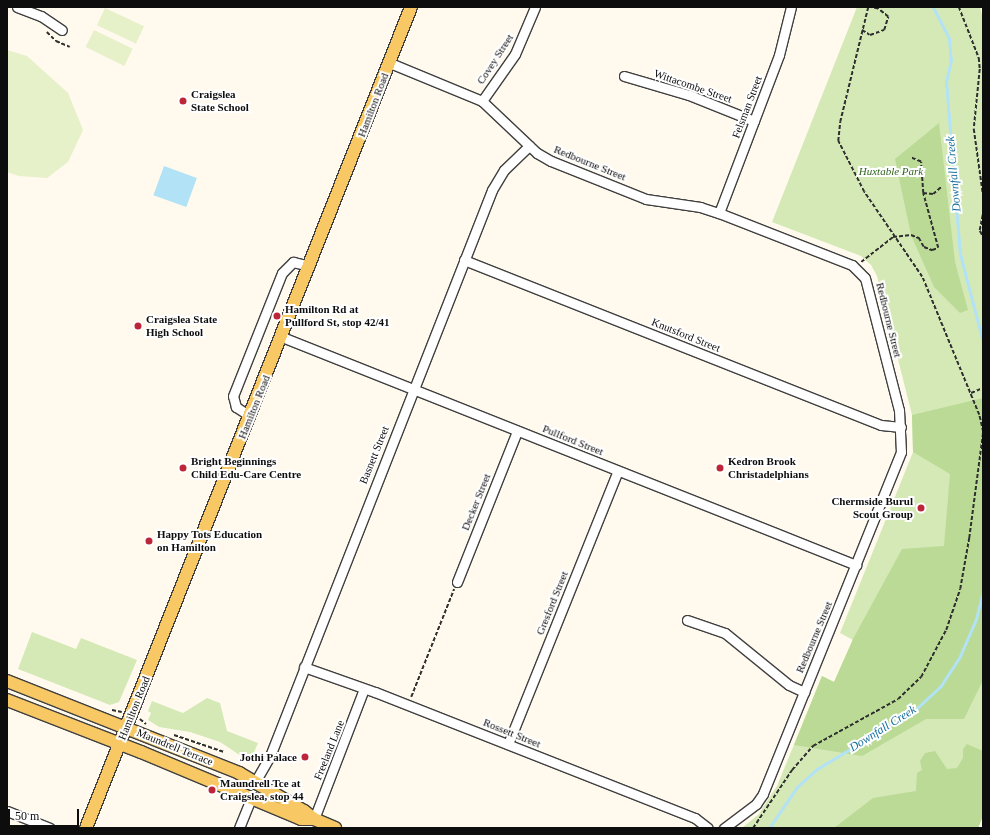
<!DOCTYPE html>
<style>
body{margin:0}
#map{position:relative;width:990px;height:835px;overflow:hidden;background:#fffaed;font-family:Georgia,serif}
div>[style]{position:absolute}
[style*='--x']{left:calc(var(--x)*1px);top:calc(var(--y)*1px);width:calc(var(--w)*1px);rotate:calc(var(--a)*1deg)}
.green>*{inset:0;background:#d5e9b7}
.forest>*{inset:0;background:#bada96}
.pitch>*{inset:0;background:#e6f0c9;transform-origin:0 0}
.water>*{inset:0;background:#b2e2f6;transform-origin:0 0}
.stream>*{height:3px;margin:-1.5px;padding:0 1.5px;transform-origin:1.5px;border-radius:1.5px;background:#b2e2f6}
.path>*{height:1.5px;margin-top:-0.75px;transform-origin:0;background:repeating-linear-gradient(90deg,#2f2f2f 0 4px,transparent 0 6px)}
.roads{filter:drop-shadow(1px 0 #404040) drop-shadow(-1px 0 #404040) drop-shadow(0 1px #404040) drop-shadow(0 -1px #404040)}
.minor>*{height:9px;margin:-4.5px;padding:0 4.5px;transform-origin:4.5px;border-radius:4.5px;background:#fff}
.major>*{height:12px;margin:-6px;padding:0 6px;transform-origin:6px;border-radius:6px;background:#f8c864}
.dots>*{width:11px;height:11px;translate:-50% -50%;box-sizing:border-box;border:2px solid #fff;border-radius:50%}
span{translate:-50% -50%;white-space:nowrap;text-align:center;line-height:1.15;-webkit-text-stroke:4px #fff;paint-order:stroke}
.street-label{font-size:11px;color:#0d0d0d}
.poi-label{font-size:11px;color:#0d0d0d;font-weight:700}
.left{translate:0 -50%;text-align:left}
.right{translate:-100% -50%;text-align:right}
.park-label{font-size:11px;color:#32641d;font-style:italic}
.water-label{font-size:12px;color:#166e9e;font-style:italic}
.frame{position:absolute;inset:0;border:8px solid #0d0d0d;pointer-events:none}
.scale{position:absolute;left:8px;top:809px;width:71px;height:18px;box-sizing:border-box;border:2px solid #0d0d0d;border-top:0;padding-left:5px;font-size:12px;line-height:14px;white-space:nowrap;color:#0d0d0d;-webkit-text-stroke:3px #fff;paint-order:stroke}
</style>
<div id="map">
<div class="green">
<div style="clip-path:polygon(857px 7px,980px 7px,983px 19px,983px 816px,978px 828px,742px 828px,759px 814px,777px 786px,822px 676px,834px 682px,853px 640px,840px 633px,913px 452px,912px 415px,877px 276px,871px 265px,861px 256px,772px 222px)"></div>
<div style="clip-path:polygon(32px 632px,76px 649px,81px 638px,137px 660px,119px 702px,110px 705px,18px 669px)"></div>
<div style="clip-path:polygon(207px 698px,220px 703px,227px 731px,258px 743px,252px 757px,244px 758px,220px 742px,190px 732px,159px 727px,148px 720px,151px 713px,148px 711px,152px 701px,183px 713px)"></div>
</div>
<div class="forest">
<div style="clip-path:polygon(939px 123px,955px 262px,968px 310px,960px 313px,934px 287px,911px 235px,895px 159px)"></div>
<div style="clip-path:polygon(983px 398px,983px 680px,964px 719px,926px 719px,862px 756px,794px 745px,822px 676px,834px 682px,853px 639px,902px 549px,944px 546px,950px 474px,913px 452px,912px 415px)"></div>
<div style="clip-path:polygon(967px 744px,983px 751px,983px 816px,978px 828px,834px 828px,873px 798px,916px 791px,917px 773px,922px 770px,920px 761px,925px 753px,935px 751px,947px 769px,957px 768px,963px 758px,963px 749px)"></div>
</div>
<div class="pitch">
<div style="left:105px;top:8px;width:43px;height:19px;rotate:25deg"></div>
<div style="left:94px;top:30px;width:43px;height:19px;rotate:26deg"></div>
<div style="clip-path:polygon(7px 50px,27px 56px,68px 93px,83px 130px,68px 162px,47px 178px,19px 176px,7px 172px)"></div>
</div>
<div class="water">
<div style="left:164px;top:166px;width:35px;height:31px;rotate:20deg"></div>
</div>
<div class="stream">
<div style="--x:933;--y:7;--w:36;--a:63"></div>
<div style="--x:949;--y:39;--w:21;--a:85"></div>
<div style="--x:951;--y:60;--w:22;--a:103"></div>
<div style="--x:946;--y:81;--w:174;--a:85.4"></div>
<div style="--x:960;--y:254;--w:91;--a:75.4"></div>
<div style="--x:769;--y:828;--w:50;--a:-55.7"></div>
<div style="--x:797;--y:787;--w:27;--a:-42"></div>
<div style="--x:817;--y:769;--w:116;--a:-31.2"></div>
<div style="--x:916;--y:709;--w:33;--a:-43"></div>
<div style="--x:940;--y:687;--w:37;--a:-57"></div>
<div style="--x:960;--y:656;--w:40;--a:-66.6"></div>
<div style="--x:976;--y:619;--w:29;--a:-76"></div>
</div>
<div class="path">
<div style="--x:959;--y:7;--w:55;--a:68.6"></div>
<div style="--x:979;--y:58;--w:11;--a:85"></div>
<div style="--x:980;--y:69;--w:60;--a:95.7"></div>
<div style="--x:974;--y:129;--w:66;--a:82.1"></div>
<div style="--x:862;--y:30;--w:9;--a:32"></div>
<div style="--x:870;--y:35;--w:15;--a:-20"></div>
<div style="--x:884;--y:30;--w:14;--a:-73"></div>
<div style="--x:888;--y:17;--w:13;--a:-141"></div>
<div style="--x:878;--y:9;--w:9;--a:-167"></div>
<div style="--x:47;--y:32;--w:13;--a:45"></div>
<div style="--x:56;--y:41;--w:15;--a:23"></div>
<div style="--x:923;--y:193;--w:10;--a:6"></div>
<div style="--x:933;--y:194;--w:11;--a:-41"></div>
<div style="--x:983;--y:215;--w:16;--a:101"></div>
<div style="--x:980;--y:231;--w:6;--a:59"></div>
<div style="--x:861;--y:262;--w:41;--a:-38"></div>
<div style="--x:893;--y:237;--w:18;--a:-6"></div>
<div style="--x:911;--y:235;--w:9;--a:21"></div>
<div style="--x:919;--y:238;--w:10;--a:61"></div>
<div style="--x:924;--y:247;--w:9;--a:21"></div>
<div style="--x:932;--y:250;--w:6;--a:-18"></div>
<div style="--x:938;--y:248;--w:57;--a:-105.3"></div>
<div style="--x:923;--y:193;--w:31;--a:-94"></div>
<div style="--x:921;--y:162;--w:11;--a:-158"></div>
<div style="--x:971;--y:393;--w:13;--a:-23"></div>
<div style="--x:411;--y:697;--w:116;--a:-68.3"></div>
<div style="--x:112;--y:710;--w:10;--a:11"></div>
<div style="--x:140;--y:719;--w:8;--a:40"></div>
<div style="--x:174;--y:735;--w:53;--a:18.8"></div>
<div style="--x:753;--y:828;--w:70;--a:-56.1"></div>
<div style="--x:792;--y:770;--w:32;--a:-49"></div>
<div style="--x:813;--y:746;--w:97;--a:-28.9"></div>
<div style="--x:898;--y:699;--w:32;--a:-44"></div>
<div style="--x:921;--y:677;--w:53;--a:-62"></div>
<div style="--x:946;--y:630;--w:43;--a:-71.1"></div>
<div style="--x:960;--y:589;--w:52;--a:-80"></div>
<div style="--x:969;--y:538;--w:107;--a:-82.5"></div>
<div style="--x:983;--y:432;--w:17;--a:-103"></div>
<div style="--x:979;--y:415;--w:149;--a:-112.4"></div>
<div style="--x:922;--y:277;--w:103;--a:-124.3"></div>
<div style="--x:864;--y:192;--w:57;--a:-117"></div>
<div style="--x:838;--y:141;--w:19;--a:-84"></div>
<div style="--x:840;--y:122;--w:118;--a:-76.3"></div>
</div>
<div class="roads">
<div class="minor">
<div style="--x:17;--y:7;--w:26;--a:21"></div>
<div style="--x:41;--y:16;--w:25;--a:34"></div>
<div style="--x:390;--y:63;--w:100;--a:22.4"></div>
<div style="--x:482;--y:101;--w:76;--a:43.4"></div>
<div style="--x:537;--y:153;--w:16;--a:30"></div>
<div style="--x:551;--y:161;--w:102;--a:21.8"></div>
<div style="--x:646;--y:199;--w:55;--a:8.4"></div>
<div style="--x:700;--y:207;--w:20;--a:18"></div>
<div style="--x:719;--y:213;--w:143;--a:21.4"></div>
<div style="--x:852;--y:265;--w:18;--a:45"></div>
<div style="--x:865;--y:278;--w:136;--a:75.6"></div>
<div style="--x:899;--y:410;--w:42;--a:87.3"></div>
<div style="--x:901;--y:452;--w:369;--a:112"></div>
<div style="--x:763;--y:794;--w:12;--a:125"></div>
<div style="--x:756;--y:804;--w:40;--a:143"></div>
<div style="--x:624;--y:76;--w:68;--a:16.3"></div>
<div style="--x:689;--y:95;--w:70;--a:21.8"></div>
<div style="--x:482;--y:101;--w:57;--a:-54.9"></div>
<div style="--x:515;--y:54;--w:51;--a:-66.9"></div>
<div style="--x:719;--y:213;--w:169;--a:-69.2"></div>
<div style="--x:779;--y:55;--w:49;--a:-76"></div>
<div style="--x:464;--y:260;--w:448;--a:21.6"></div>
<div style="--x:881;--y:425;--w:20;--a:6"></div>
<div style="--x:282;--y:337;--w:618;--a:21.66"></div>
<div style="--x:250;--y:416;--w:17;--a:-147"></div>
<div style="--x:236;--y:407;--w:11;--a:-105"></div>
<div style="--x:233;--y:396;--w:132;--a:-68.3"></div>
<div style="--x:282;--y:273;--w:16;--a:-45"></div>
<div style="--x:293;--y:262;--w:17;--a:13"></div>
<div style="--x:457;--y:582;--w:162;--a:-68.3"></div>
<div style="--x:687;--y:620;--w:40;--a:18.9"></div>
<div style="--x:725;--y:633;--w:82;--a:39.1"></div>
<div style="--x:789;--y:685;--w:17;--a:25"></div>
<div style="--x:304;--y:667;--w:75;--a:19.4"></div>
<div style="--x:375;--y:692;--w:344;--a:21.5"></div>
<div style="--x:695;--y:818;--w:16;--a:38"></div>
<div style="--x:508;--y:744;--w:294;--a:-68.1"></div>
<div style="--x:255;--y:782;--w:30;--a:-60"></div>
<div style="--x:270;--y:756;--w:608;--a:-68.58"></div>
<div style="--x:492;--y:190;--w:23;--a:-59"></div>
<div style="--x:504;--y:170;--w:35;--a:-44"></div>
<div style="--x:7;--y:811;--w:46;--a:21.6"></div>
<div style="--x:314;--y:819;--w:139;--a:-69"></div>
<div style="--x:239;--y:828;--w:32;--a:-68"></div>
</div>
<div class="major">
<div style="--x:7;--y:681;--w:250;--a:21.6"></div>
<div style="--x:239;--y:773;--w:75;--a:30.3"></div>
<div style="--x:304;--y:811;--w:13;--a:39"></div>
<div style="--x:314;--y:819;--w:23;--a:23"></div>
<div style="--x:7;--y:700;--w:144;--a:21.2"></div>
<div style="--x:141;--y:752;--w:173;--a:22.7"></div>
<div style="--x:301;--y:819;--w:13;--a:0"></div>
<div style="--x:86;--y:828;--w:883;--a:-68.4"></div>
</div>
</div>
<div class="dots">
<div style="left:183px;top:101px;background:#bd2538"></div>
<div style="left:277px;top:316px;background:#bd2538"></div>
<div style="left:138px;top:326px;background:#bd2538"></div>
<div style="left:183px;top:468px;background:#bd2538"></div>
<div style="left:720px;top:468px;background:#bd2538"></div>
<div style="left:921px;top:508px;background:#bd2538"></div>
<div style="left:149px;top:541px;background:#bd2538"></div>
<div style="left:305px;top:757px;background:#bd2538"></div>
<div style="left:212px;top:790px;background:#bd2538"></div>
</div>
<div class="street-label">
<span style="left:495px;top:59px;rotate:-57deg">Covey Street</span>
<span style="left:693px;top:86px;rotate:19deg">Wittacombe Street</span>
<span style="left:373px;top:105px;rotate:-69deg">Hamilton Road</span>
<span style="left:747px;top:107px;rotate:-69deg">Felsman Street</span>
<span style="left:590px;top:163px;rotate:22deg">Redbourne Street</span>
<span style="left:889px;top:320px;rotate:76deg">Redbourne Street</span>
<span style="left:686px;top:335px;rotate:22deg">Knutsford Street</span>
<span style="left:254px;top:407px;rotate:-68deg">Hamilton Road</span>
<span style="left:573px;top:440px;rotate:22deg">Pullford Street</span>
<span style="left:374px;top:455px;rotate:-68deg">Basnett Street</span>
<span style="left:476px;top:502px;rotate:-68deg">Decker Street</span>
<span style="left:552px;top:603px;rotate:-68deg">Gresford Street</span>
<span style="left:814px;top:637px;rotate:-67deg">Redbourne Street</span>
<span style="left:134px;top:708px;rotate:-68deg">Hamilton Road</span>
<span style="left:512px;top:733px;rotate:22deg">Rossett Street</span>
<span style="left:175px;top:747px;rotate:22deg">Maundrell Terrace</span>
<span style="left:329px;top:750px;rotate:-68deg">Freeland Lane</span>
</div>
<div class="poi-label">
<span class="left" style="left:191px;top:101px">Craigslea<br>State School</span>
<span class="left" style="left:285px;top:316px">Hamilton Rd at<br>Pullford St, stop 42/41</span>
<span class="left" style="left:146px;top:326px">Craigslea State<br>High School</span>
<span class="left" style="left:191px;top:468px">Bright Beginnings<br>Child Edu-Care Centre</span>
<span class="left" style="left:728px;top:468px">Kedron Brook<br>Christadelphians</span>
<span class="right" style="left:913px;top:508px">Chermside Burul<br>Scout Group</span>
<span class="left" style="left:157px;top:541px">Happy Tots Education<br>on Hamilton</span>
<span class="right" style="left:297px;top:757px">Jothi Palace</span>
<span class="left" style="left:220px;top:790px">Maundrell Tce at<br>Craigslea, stop 44</span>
</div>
<div class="park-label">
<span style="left:891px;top:171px">Huxtable Park</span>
</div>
<div class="water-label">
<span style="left:954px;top:174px;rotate:-95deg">Downfall Creek</span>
<span style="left:883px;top:729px;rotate:-32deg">Downfall Creek</span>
</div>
<div class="frame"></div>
<div class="scale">50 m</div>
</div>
